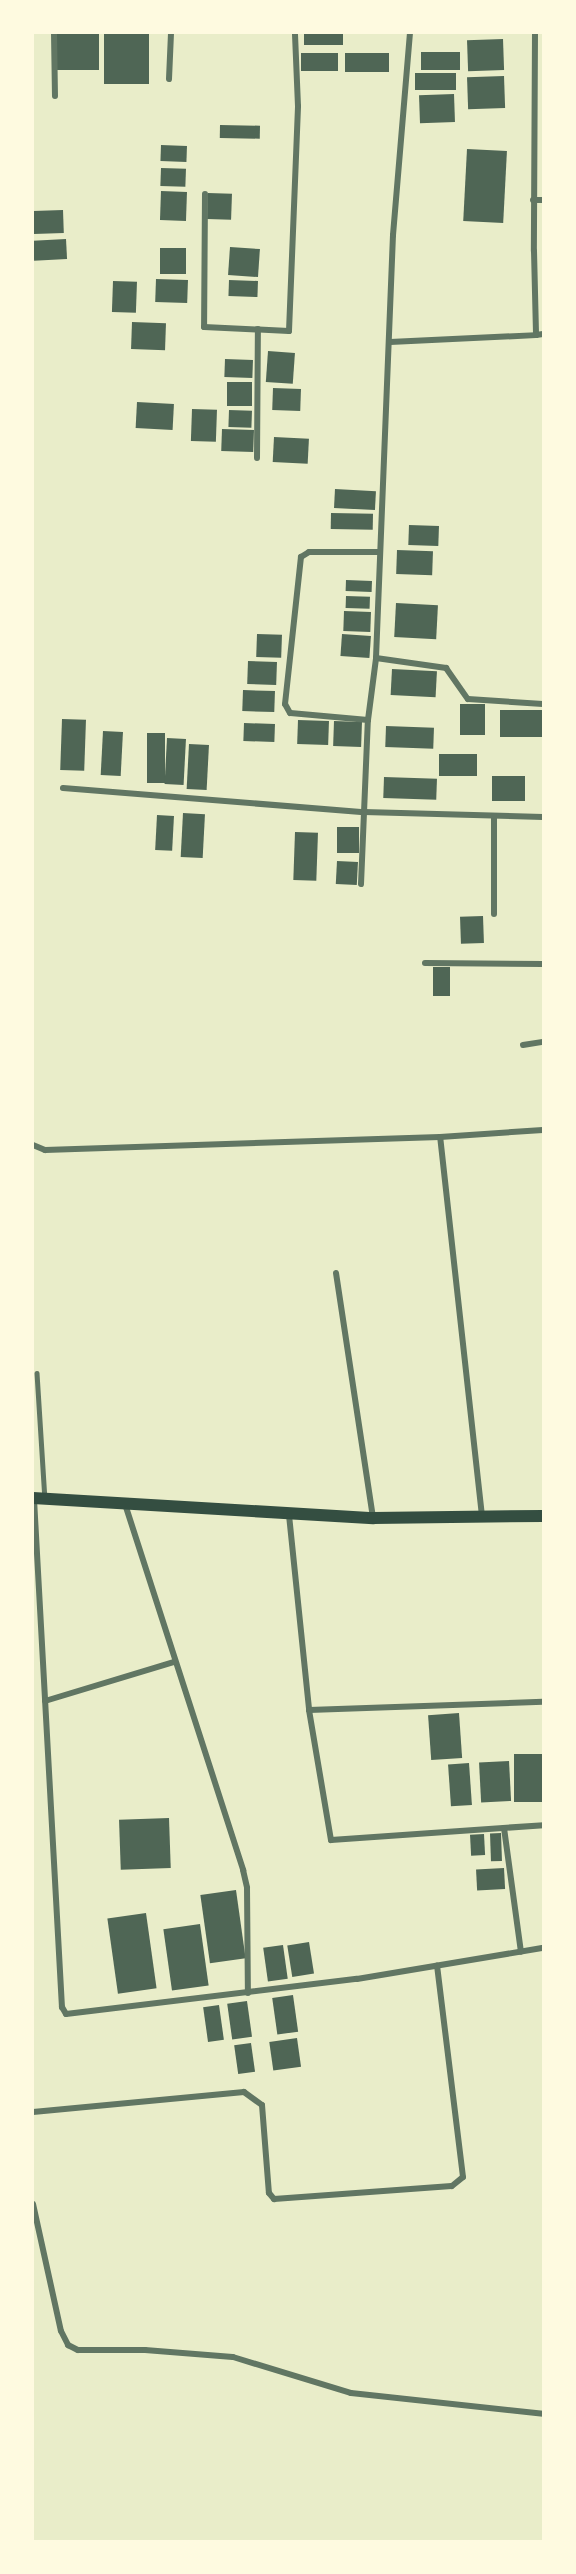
<!DOCTYPE html>
<style>
body{margin:0}
#map{position:relative;width:576px;height:2574px;overflow:hidden;background:#e9edc9;font-family:"Libre Baskerville",serif}
div>[style]{position:absolute}
[style*='--x']{left:calc(var(--x)*1px);top:calc(var(--y)*1px);width:calc(var(--w)*1px);rotate:calc(var(--a)*1deg)}
.building>*{inset:0;background:#4f6655;transform-origin:0 0}
.service>*{height:4.5px;margin:-2.25px;padding:0 2.25px;transform-origin:2.25px;border-radius:2.25px;background:#617663}
.minor>*{height:6px;margin:-3px;padding:0 3px;transform-origin:3px;border-radius:3px;background:#617663}
.secondary>*{height:12px;margin:-6px;padding:0 6px;transform-origin:6px;border-radius:6px;background:#344e41}
span{translate:-50% -50%;white-space:nowrap;text-align:center;line-height:1.15;-webkit-text-stroke:4.5px #fefae0;paint-order:stroke}
.frame{position:absolute;inset:0;border:34px solid #fefae0;pointer-events:none}
</style>
<div id="map">
<div class="building">
<div style="left:57px;top:33px;width:42px;height:37px"></div>
<div style="left:104px;top:33px;width:45px;height:51px"></div>
<div style="left:304px;top:33px;width:39px;height:12px"></div>
<div style="left:503px;top:39px;width:31px;height:36px;rotate:88deg"></div>
<div style="left:460px;top:52px;width:18px;height:39px;rotate:90deg"></div>
<div style="left:338px;top:53px;width:18px;height:37px;rotate:90deg"></div>
<div style="left:389px;top:53px;width:19px;height:44px;rotate:90deg"></div>
<div style="left:415px;top:73px;width:41px;height:17px"></div>
<div style="left:504px;top:76px;width:32px;height:37px;rotate:88deg"></div>
<div style="left:454px;top:94px;width:28px;height:35px;rotate:88deg"></div>
<div style="left:220px;top:125px;width:40px;height:13px;rotate:1deg"></div>
<div style="left:161px;top:145px;width:26px;height:16px;rotate:2deg"></div>
<div style="left:467px;top:149px;width:40px;height:72px;rotate:3deg"></div>
<div style="left:161px;top:168px;width:25px;height:18px;rotate:2deg"></div>
<div style="left:161px;top:191px;width:26px;height:29px;rotate:2deg"></div>
<div style="left:208px;top:193px;width:24px;height:26px;rotate:2deg"></div>
<div style="left:63px;top:210px;width:23px;height:30px;rotate:88deg"></div>
<div style="left:66px;top:239px;width:20px;height:33px;rotate:87deg"></div>
<div style="left:230px;top:247px;width:30px;height:28px;rotate:4deg"></div>
<div style="left:160px;top:248px;width:26px;height:26px"></div>
<div style="left:156px;top:279px;width:32px;height:23px;rotate:2deg"></div>
<div style="left:229px;top:280px;width:29px;height:16px;rotate:2deg"></div>
<div style="left:113px;top:281px;width:24px;height:31px;rotate:2deg"></div>
<div style="left:132px;top:322px;width:34px;height:27px;rotate:2deg"></div>
<div style="left:268px;top:351px;width:27px;height:31px;rotate:4deg"></div>
<div style="left:225px;top:359px;width:28px;height:18px;rotate:2deg"></div>
<div style="left:227px;top:382px;width:25px;height:24px"></div>
<div style="left:273px;top:388px;width:28px;height:22px;rotate:2deg"></div>
<div style="left:137px;top:402px;width:37px;height:26px;rotate:3deg"></div>
<div style="left:192px;top:409px;width:25px;height:32px;rotate:2deg"></div>
<div style="left:229px;top:410px;width:23px;height:17px;rotate:2deg"></div>
<div style="left:222px;top:429px;width:32px;height:22px;rotate:2deg"></div>
<div style="left:274px;top:437px;width:35px;height:25px;rotate:3deg"></div>
<div style="left:335px;top:489px;width:41px;height:19px;rotate:3deg"></div>
<div style="left:331px;top:513px;width:42px;height:16px;rotate:1deg"></div>
<div style="left:409px;top:525px;width:30px;height:20px;rotate:2deg"></div>
<div style="left:397px;top:550px;width:36px;height:24px;rotate:2deg"></div>
<div style="left:346px;top:580px;width:26px;height:11px;rotate:2deg"></div>
<div style="left:346px;top:596px;width:24px;height:12px;rotate:2deg"></div>
<div style="left:396px;top:603px;width:42px;height:34px;rotate:3deg"></div>
<div style="left:344px;top:611px;width:27px;height:20px;rotate:2deg"></div>
<div style="left:257px;top:634px;width:25px;height:23px;rotate:2deg"></div>
<div style="left:342px;top:634px;width:29px;height:22px;rotate:4deg"></div>
<div style="left:248px;top:661px;width:29px;height:23px;rotate:2deg"></div>
<div style="left:392px;top:669px;width:45px;height:26px;rotate:3deg"></div>
<div style="left:243px;top:690px;width:32px;height:21px;rotate:2deg"></div>
<div style="left:460px;top:704px;width:25px;height:31px"></div>
<div style="left:543px;top:710px;width:27px;height:43px;rotate:90deg"></div>
<div style="left:62px;top:719px;width:24px;height:51px;rotate:2deg"></div>
<div style="left:298px;top:720px;width:31px;height:24px;rotate:2deg"></div>
<div style="left:334px;top:721px;width:28px;height:25px;rotate:2deg"></div>
<div style="left:244px;top:723px;width:31px;height:18px;rotate:2deg"></div>
<div style="left:386px;top:726px;width:48px;height:21px;rotate:2deg"></div>
<div style="left:103px;top:731px;width:20px;height:44px;rotate:3deg"></div>
<div style="left:147px;top:733px;width:18px;height:50px"></div>
<div style="left:167px;top:738px;width:19px;height:46px;rotate:3deg"></div>
<div style="left:189px;top:744px;width:20px;height:45px;rotate:3deg"></div>
<div style="left:439px;top:754px;width:38px;height:22px"></div>
<div style="left:492px;top:776px;width:33px;height:25px"></div>
<div style="left:384px;top:777px;width:53px;height:21px;rotate:2deg"></div>
<div style="left:183px;top:813px;width:22px;height:44px;rotate:3deg"></div>
<div style="left:157px;top:815px;width:17px;height:35px;rotate:3deg"></div>
<div style="left:337px;top:827px;width:22px;height:26px"></div>
<div style="left:295px;top:832px;width:23px;height:48px;rotate:2deg"></div>
<div style="left:337px;top:861px;width:21px;height:23px;rotate:3deg"></div>
<div style="left:483px;top:916px;width:27px;height:23px;rotate:88deg"></div>
<div style="left:433px;top:967px;width:17px;height:29px"></div>
<div style="left:459px;top:1713px;width:45px;height:31px;rotate:86deg"></div>
<div style="left:543px;top:1754px;width:48px;height:29px;rotate:90deg"></div>
<div style="left:509px;top:1761px;width:40px;height:30px;rotate:87deg"></div>
<div style="left:469px;top:1763px;width:42px;height:21px;rotate:86deg"></div>
<div style="left:169px;top:1818px;width:50px;height:50px;rotate:88deg"></div>
<div style="left:501px;top:1833px;width:28px;height:11px;rotate:88deg"></div>
<div style="left:484px;top:1834px;width:21px;height:14px;rotate:87deg"></div>
<div style="left:504px;top:1868px;width:21px;height:28px;rotate:87deg"></div>
<div style="left:236px;top:1890px;width:69px;height:36px;rotate:82deg"></div>
<div style="left:146px;top:1913px;width:76px;height:39px;rotate:82deg"></div>
<div style="left:200px;top:1924px;width:62px;height:37px;rotate:82deg"></div>
<div style="left:309px;top:1942px;width:32px;height:22px;rotate:81deg"></div>
<div style="left:283px;top:1945px;width:34px;height:20px;rotate:82deg"></div>
<div style="left:293px;top:1995px;width:37px;height:21px;rotate:82deg"></div>
<div style="left:247px;top:2001px;width:36px;height:20px;rotate:82deg"></div>
<div style="left:219px;top:2005px;width:35px;height:16px;rotate:82deg"></div>
<div style="left:297px;top:2038px;width:29px;height:28px;rotate:82deg"></div>
<div style="left:251px;top:2043px;width:29px;height:17px;rotate:82deg"></div>
</div>
<div class="service">
<div style="--x:37;--y:1373;--w:126;--a:86.4"></div>
</div>
<div class="minor">
<div style="--x:54;--y:33;--w:63;--a:89.1"></div>
<div style="--x:535;--y:33;--w:218;--a:90.3"></div>
<div style="--x:534;--y:251;--w:84;--a:88.6"></div>
<div style="--x:536;--y:335;--w:7;--a:-8"></div>
<div style="--x:169;--y:79;--w:46;--a:-87.5"></div>
<div style="--x:205;--y:194;--w:133;--a:90.4"></div>
<div style="--x:204;--y:327;--w:85;--a:2.7"></div>
<div style="--x:289;--y:331;--w:225;--a:-87.7"></div>
<div style="--x:298;--y:106;--w:73;--a:-92.4"></div>
<div style="--x:533;--y:200;--w:10;--a:0"></div>
<div style="--x:390;--y:342;--w:146;--a:-2.7"></div>
<div style="--x:257;--y:458;--w:129;--a:-89.6"></div>
<div style="--x:376;--y:658;--w:71;--a:8.1"></div>
<div style="--x:446;--y:668;--w:38;--a:55"></div>
<div style="--x:468;--y:699;--w:75;--a:3.8"></div>
<div style="--x:368;--y:720;--w:78;--a:-174.9"></div>
<div style="--x:290;--y:713;--w:10;--a:-119"></div>
<div style="--x:285;--y:704;--w:148;--a:-83.8"></div>
<div style="--x:301;--y:557;--w:9;--a:-32"></div>
<div style="--x:309;--y:552;--w:69;--a:0"></div>
<div style="--x:63;--y:788;--w:302;--a:4.6"></div>
<div style="--x:364;--y:812;--w:179;--a:1.6"></div>
<div style="--x:361;--y:884;--w:164;--a:-87.6"></div>
<div style="--x:368;--y:720;--w:63;--a:-82.6"></div>
<div style="--x:376;--y:658;--w:423;--a:-87.7"></div>
<div style="--x:393;--y:235;--w:203;--a:-85.2"></div>
<div style="--x:494;--y:914;--w:98;--a:-90"></div>
<div style="--x:425;--y:963;--w:118;--a:0.5"></div>
<div style="--x:523;--y:1045;--w:20;--a:-9"></div>
<div style="--x:33;--y:1145;--w:13;--a:23"></div>
<div style="--x:45;--y:1150;--w:395;--a:-1.9"></div>
<div style="--x:336;--y:1273;--w:248;--a:81.4"></div>
<div style="--x:34;--y:1499;--w:509;--a:86.85"></div>
<div style="--x:62;--y:2007;--w:8;--a:60"></div>
<div style="--x:66;--y:2014;--w:293;--a:-6.9"></div>
<div style="--x:357;--y:1979;--w:189;--a:-9.5"></div>
<div style="--x:125;--y:1504;--w:385;--a:72.1"></div>
<div style="--x:243;--y:1870;--w:18;--a:77"></div>
<div style="--x:247;--y:1888;--w:105;--a:89.5"></div>
<div style="--x:289;--y:1515;--w:196;--a:84.1"></div>
<div style="--x:309;--y:1710;--w:234;--a:-2"></div>
<div style="--x:482;--y:1516;--w:381;--a:-96.3"></div>
<div style="--x:440;--y:1137;--w:103;--a:-3.9"></div>
<div style="--x:45;--y:1701;--w:135;--a:-16.8"></div>
<div style="--x:309;--y:1710;--w:132;--a:80.4"></div>
<div style="--x:331;--y:1840;--w:213;--a:-4"></div>
<div style="--x:504;--y:1828;--w:125;--a:82.2"></div>
<div style="--x:33;--y:2112;--w:212;--a:-5.4"></div>
<div style="--x:244;--y:2092;--w:22;--a:36"></div>
<div style="--x:262;--y:2105;--w:88;--a:85.5"></div>
<div style="--x:269;--y:2193;--w:8;--a:50"></div>
<div style="--x:274;--y:2199;--w:178;--a:-4.2"></div>
<div style="--x:452;--y:2186;--w:14;--a:-39"></div>
<div style="--x:463;--y:2177;--w:213;--a:-97"></div>
<div style="--x:33;--y:2204;--w:130;--a:77.6"></div>
<div style="--x:61;--y:2331;--w:16;--a:63"></div>
<div style="--x:68;--y:2345;--w:11;--a:27"></div>
<div style="--x:78;--y:2350;--w:67;--a:0"></div>
<div style="--x:145;--y:2350;--w:88;--a:4.5"></div>
<div style="--x:233;--y:2357;--w:123;--a:17"></div>
<div style="--x:351;--y:2393;--w:193;--a:6.2"></div>
</div>
<div class="secondary">
<div style="--x:33;--y:1498;--w:341;--a:3.4"></div>
<div style="--x:373;--y:1518;--w:170;--a:-0.7"></div>
</div>
<div class="frame"></div>
</div>
